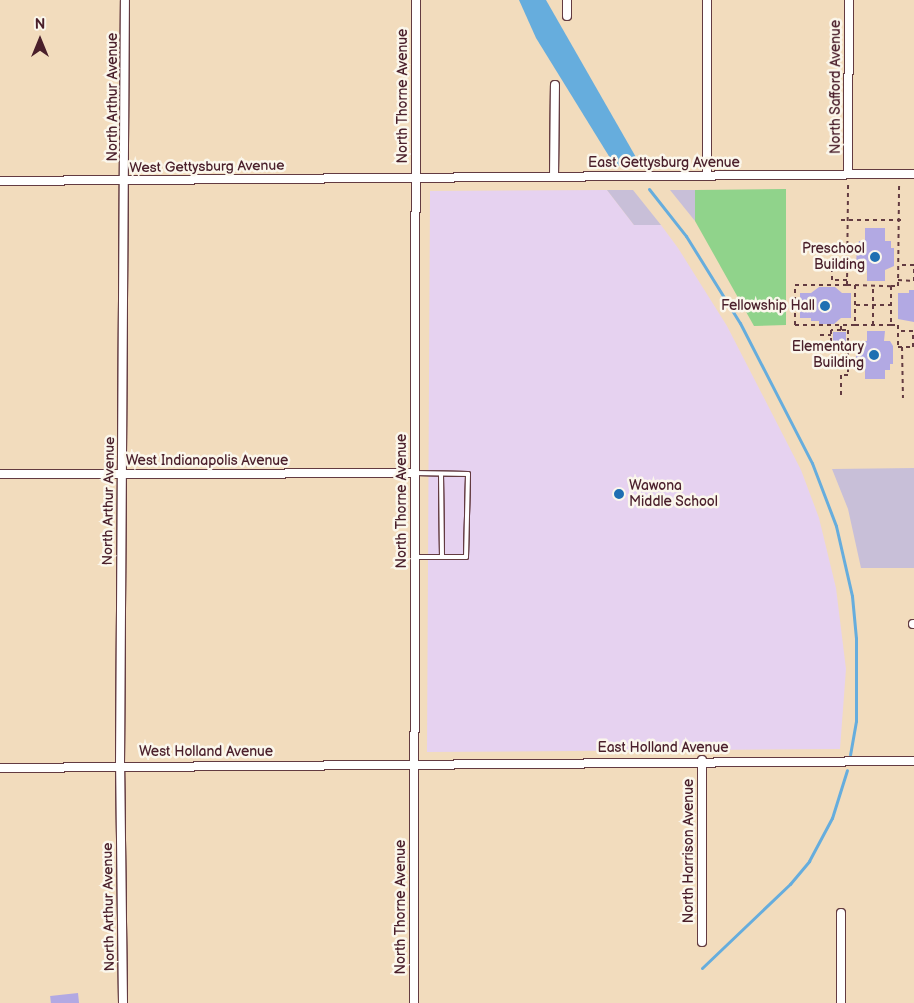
<!DOCTYPE html>
<style>
body{margin:0}
#map{position:relative;width:914px;height:1003px;overflow:hidden;background:#f2dcbd;font-family:"Balsamiq Sans",sans-serif}
div>[style]{position:absolute}
[style*='--x']{left:calc(var(--x)*1px);top:calc(var(--y)*1px);width:calc(var(--w)*1px);rotate:calc(var(--a)*1deg)}
.built>*{inset:0;background:#e6d2f0}
.industrial>*{inset:0;background:#c8bfd8}
.green>*{inset:0;background:#90d38b}
.water>*{inset:0;background:#66addd}
.stream>*{height:3px;margin:-1.5px;padding:0 1.5px;transform-origin:1.5px;border-radius:1.5px;background:#66addd}
.building>*{inset:0;background:#b2a9e3;transform-origin:0 0}
.path>*{height:2px;margin-top:-1px;transform-origin:0;background:repeating-linear-gradient(90deg,#633b41 0 4px,transparent 0 8px)}
.roads{filter:drop-shadow(1px 0 #633b41) drop-shadow(-1px 0 #633b41) drop-shadow(0 1px #633b41) drop-shadow(0 -1px #633b41)}
.service>*{height:4px;margin:-2px;padding:0 2px;transform-origin:2px;border-radius:2px;background:#fff}
.minor>*{height:8px;margin:-4px;padding:0 4px;transform-origin:4px;border-radius:4px;background:#fff}
.dots>*{width:14px;height:14px;translate:-50% -50%;box-sizing:border-box;border:2px solid #fbf7ec;border-radius:50%}
span{translate:-50% -50%;white-space:nowrap;text-align:center;line-height:1.15;-webkit-text-stroke:5px #fbf7ec;paint-order:stroke}
.street-label{font-size:14px;color:#4a1f2b}
.poi-label{font-size:14px;color:#4a1f2b}
.right{translate:-100% -50%;text-align:right}
.left{translate:0 -50%;text-align:left}
.north{position:absolute;left:15px;top:15px;width:50px;height:50px;-webkit-text-stroke:4px #fbf7ec;paint-order:stroke;rotate:0deg;font-size:14px;font-weight:700;line-height:20px;text-align:center;color:#4a1f2b}
.north::after{content:'';display:block;margin:auto;width:18px;height:22px;background:#4a1f2b;clip-path:polygon(50% 0,100% 100%,50% 72%,0 100%)}
</style>
<div id="map">
<div class="built">
<div style="clip-path:polygon(607px 190px,634px 225px,661px 225px,678px 248px,727px 326px,801px 470px,819px 518px,836px 588px,846px 669px,840px 749px,427px 752px,430px 191px)"></div>
</div>
<div class="industrial">
<div style="clip-path:polygon(607px 190px,633px 190px,661px 225px,634px 225px)"></div>
<div style="clip-path:polygon(670px 190px,695px 190px,695px 221px)"></div>
<div style="clip-path:polygon(914px 468px,914px 568px,861px 568px,848px 509px,832px 469px)"></div>
</div>
<div class="green">
<div style="clip-path:polygon(786px 189px,786px 325px,754px 326px,695px 221px,695px 190px)"></div>
</div>
<div class="water">
<div style="clip-path:polygon(519px 0,546px 0,641px 166px,615px 166px,536px 38px)"></div>
</div>
<div class="stream">
<div style="--x:649;--y:189;--w:60;--a:51.8"></div>
<div style="--x:686;--y:236;--w:102;--a:58.2"></div>
<div style="--x:740;--y:323;--w:157;--a:62.8"></div>
<div style="--x:812;--y:463;--w:67;--a:69.1"></div>
<div style="--x:836;--y:526;--w:72;--a:77.1"></div>
<div style="--x:852;--y:596;--w:42;--a:84.6"></div>
<div style="--x:856;--y:638;--w:83;--a:90"></div>
<div style="--x:856;--y:721;--w:34;--a:100"></div>
<div style="--x:702;--y:968;--w:122;--a:-43.7"></div>
<div style="--x:790;--y:884;--w:30;--a:-50"></div>
<div style="--x:809;--y:861;--w:49;--a:-61.9"></div>
<div style="--x:832;--y:818;--w:50;--a:-72.6"></div>
</div>
<div class="building">
<div style="clip-path:polygon(865px 228px,885px 228px,885px 241px,891px 241px,891px 248px,894px 248px,894px 266px,885px 270px,885px 281px,867px 281px,867px 270px,859px 270px,859px 265px,856px 265px,857px 247px,859px 241px,865px 241px)"></div>
<div style="clip-path:polygon(819px 287px,835px 287px,842px 293px,851px 293px,851px 318px,841px 318px,834px 324px,819px 324px,819px 321px,811px 321px,811px 318px,800px 318px,800px 293px,811px 293px)"></div>
<div style="clip-path:polygon(909px 290px,914px 290px,914px 322px,898px 319px,898px 293px,909px 293px)"></div>
<div style="clip-path:polygon(867px 331px,885px 331px,884px 341px,890px 341px,893px 346px,893px 364px,890px 364px,890px 370px,885px 370px,885px 379px,865px 379px,865px 370px,859px 370px,859px 364px,856px 363px,856px 346px,859px 346px,859px 341px,867px 341px)"></div>
<div style="left:833px;top:332px;width:13px;height:18px"></div>
<div style="left:78px;top:993px;width:10px;height:28px;rotate:84deg"></div>
</div>
<div class="path">
<div style="--x:841;--y:220;--w:64;--a:0"></div>
<div style="--x:847;--y:280;--w:15;--a:180"></div>
<div style="--x:832;--y:280;--w:15;--a:-90"></div>
<div style="--x:832;--y:265;--w:15;--a:0"></div>
<div style="--x:898;--y:280;--w:16;--a:4"></div>
<div style="--x:914;--y:281;--w:16;--a:-90"></div>
<div style="--x:914;--y:265;--w:16;--a:180"></div>
<div style="--x:847;--y:285;--w:8;--a:0"></div>
<div style="--x:855;--y:285;--w:40;--a:90"></div>
<div style="--x:855;--y:325;--w:60;--a:180"></div>
<div style="--x:795;--y:325;--w:40;--a:-90"></div>
<div style="--x:795;--y:285;--w:52;--a:0"></div>
<div style="--x:847;--y:285;--w:103;--a:-89.4"></div>
<div style="--x:855;--y:285;--w:36;--a:2"></div>
<div style="--x:891;--y:286;--w:39;--a:90"></div>
<div style="--x:891;--y:325;--w:36;--a:180"></div>
<div style="--x:891;--y:286;--w:7;--a:0"></div>
<div style="--x:898;--y:286;--w:103;--a:-89.4"></div>
<div style="--x:856;--y:305;--w:35;--a:0"></div>
<div style="--x:873;--y:325;--w:39;--a:-90"></div>
<div style="--x:891;--y:325;--w:7;--a:0"></div>
<div style="--x:898;--y:325;--w:22;--a:90"></div>
<div style="--x:898;--y:347;--w:15;--a:0"></div>
<div style="--x:913;--y:347;--w:16;--a:-90"></div>
<div style="--x:913;--y:331;--w:15;--a:180"></div>
<div style="--x:841;--y:326;--w:4;--a:90"></div>
<div style="--x:841;--y:330;--w:10;--a:180"></div>
<div style="--x:831;--y:330;--w:22;--a:90"></div>
<div style="--x:831;--y:352;--w:17;--a:0"></div>
<div style="--x:848;--y:352;--w:23;--a:90"></div>
<div style="--x:848;--y:375;--w:7;--a:180"></div>
<div style="--x:841;--y:375;--w:22;--a:90"></div>
<div style="--x:842;--y:330;--w:6;--a:0"></div>
<div style="--x:848;--y:330;--w:22;--a:90"></div>
<div style="--x:820;--y:335;--w:11;--a:0"></div>
<div style="--x:902;--y:347;--w:51;--a:88.9"></div>
</div>
<div class="roads">
<div class="service">
<div style="--x:441;--y:474;--w:83;--a:89.3"></div>
<div style="--x:414;--y:557;--w:52;--a:0"></div>
<div style="--x:466;--y:557;--w:83;--a:-88.6"></div>
<div style="--x:468;--y:474;--w:53;--a:-178.9"></div>
</div>
<div class="minor">
<div style="--x:567;--y:16;--w:16;--a:-90"></div>
<div style="--x:848;--y:174;--w:174;--a:-89.7"></div>
<div style="--x:707;--y:176;--w:176;--a:-90"></div>
<div style="--x:554;--y:177;--w:92;--a:-89.4"></div>
<div style="--x:0;--y:181;--w:914;--a:-0.44"></div>
<div style="--x:0;--y:474;--w:415;--a:-0.1"></div>
<div style="--x:913;--y:624;--w:1;--a:0"></div>
<div style="--x:702;--y:760;--w:182;--a:90"></div>
<div style="--x:0;--y:768;--w:914;--a:-0.44"></div>
<div style="--x:841;--y:913;--w:90;--a:90"></div>
<div style="--x:123;--y:1003;--w:238;--a:-90.7"></div>
<div style="--x:120;--y:765;--w:765;--a:-89.63"></div>
<div style="--x:414;--y:1003;--w:1003;--a:-89.89"></div>
</div>
</div>
<div class="dots">
<div style="left:875px;top:257px;background:#1f6fb2"></div>
<div style="left:825px;top:306px;background:#1f6fb2"></div>
<div style="left:874px;top:355px;background:#1f6fb2"></div>
<div style="left:619px;top:494px;background:#1f6fb2"></div>
</div>
<div class="street-label">
<span style="left:836px;top:87px;rotate:-90deg">North Safford Avenue</span>
<span style="left:403px;top:96px;rotate:-90deg">North Thorne Avenue</span>
<span style="left:113px;top:97px;rotate:-90deg">North Arthur Avenue</span>
<span style="left:664px;top:163px">East Gettysburg Avenue</span>
<span style="left:207px;top:167px;rotate:-1deg">West Gettysburg Avenue</span>
<span style="left:207px;top:461px">West Indianapolis Avenue</span>
<span style="left:109px;top:501px;rotate:-89deg">North Arthur Avenue</span>
<span style="left:402px;top:501px;rotate:-90deg">North Thorne Avenue</span>
<span style="left:663px;top:748px">East Holland Avenue</span>
<span style="left:206px;top:752px">West Holland Avenue</span>
<span style="left:689px;top:851px;rotate:-90deg">North Harrison Avenue</span>
<span style="left:109px;top:907px;rotate:-91deg">North Arthur Avenue</span>
<span style="left:401px;top:907px;rotate:-90deg">North Thorne Avenue</span>
</div>
<div class="poi-label">
<span class="right" style="left:865px;top:257px">Preschool<br>Building</span>
<span class="right" style="left:815px;top:306px">Fellowship Hall</span>
<span class="right" style="left:864px;top:355px">Elementary<br>Building</span>
<span class="left" style="left:629px;top:494px">Wawona<br>Middle School</span>
</div>
<div class="north">N</div>
</div>
